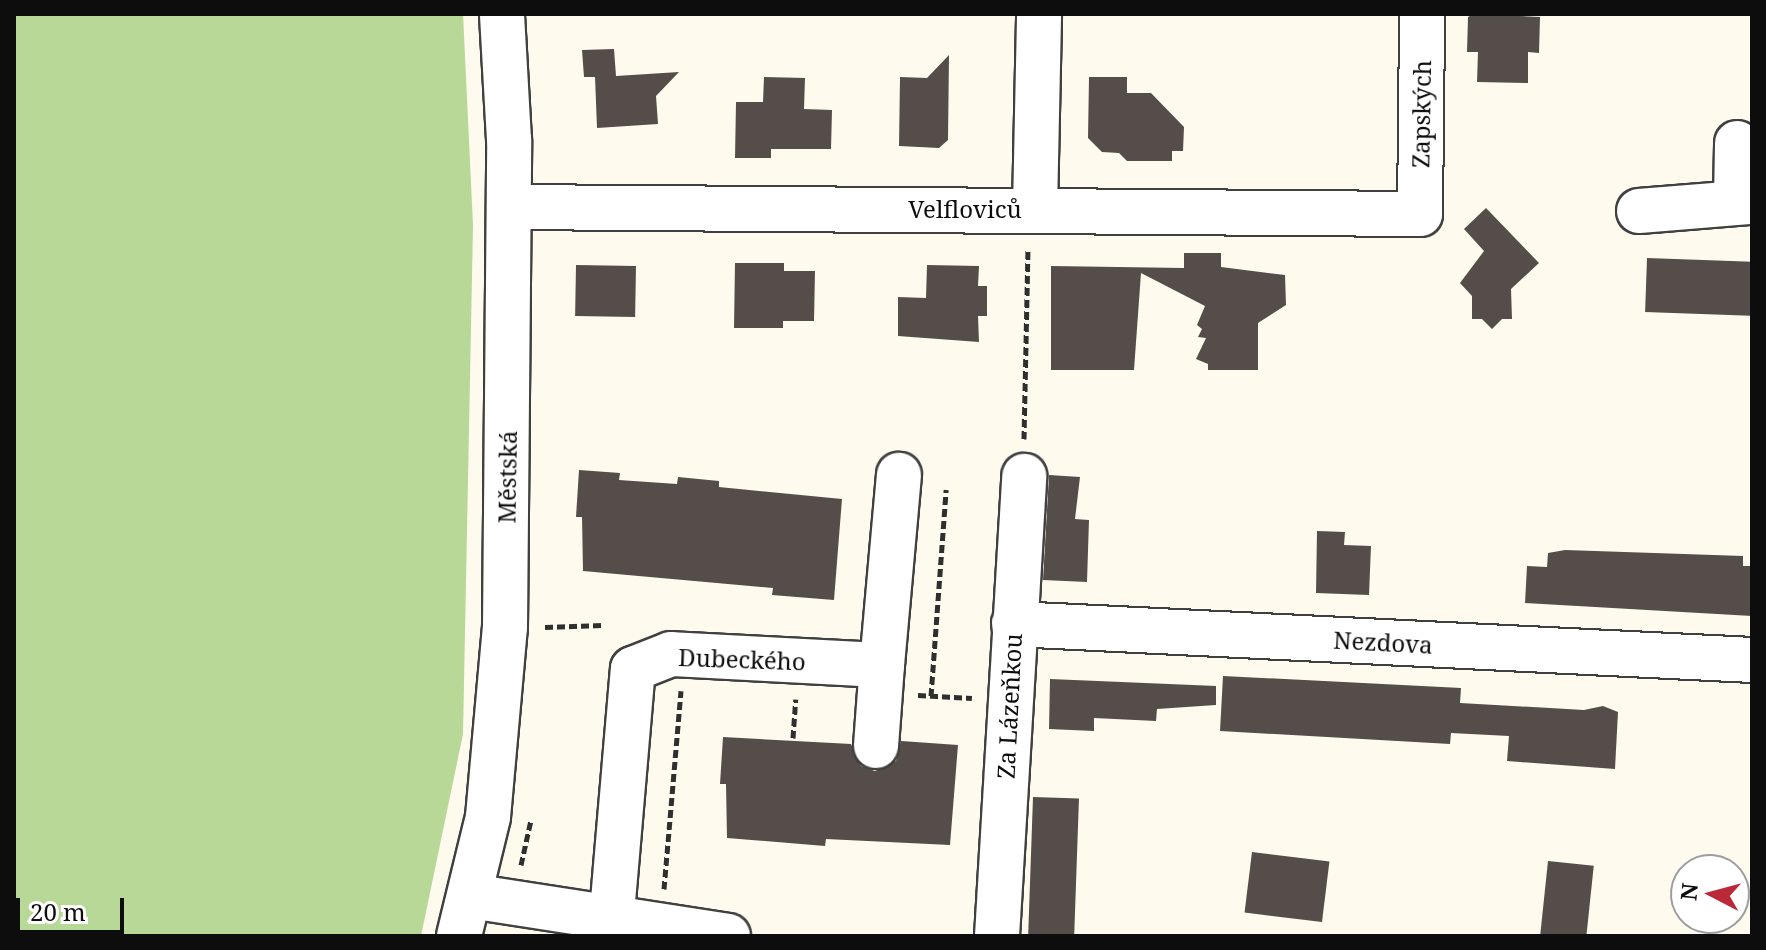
<!DOCTYPE html>
<meta charset="utf-8">
<style>
body{margin:0}
#map{position:relative;width:1766px;height:950px;overflow:hidden;background:#fefaed;font-family:"Noto Serif",serif}
div>[style]{position:absolute}
[style*='--x']{left:calc(var(--x)*1px);top:calc(var(--y)*1px);width:calc(var(--w)*1px);rotate:calc(var(--a)*1deg)}
.forest>*{inset:0;background:#b8d898}
.building>*{inset:0;background:#554d49;transform-origin:0 0}
.path>*{height:5px;margin-top:-2.5px;transform-origin:0;background:repeating-linear-gradient(90deg,#2f2f2f 0 8px,transparent 0 12px)}
.roads{filter:drop-shadow(2px 0 #404040) drop-shadow(-2px 0 #404040) drop-shadow(0 2px #404040) drop-shadow(0 -2px #404040)}
.minor>*{height:44px;margin:-22px;padding:0 22px;transform-origin:22px;border-radius:22px;background:#fff}
span{translate:-50% -50%;white-space:nowrap;text-align:center;line-height:1.15;-webkit-text-stroke:8px #fff;paint-order:stroke}
.street-label{font-size:24px;color:#0d0d0d}
.frame{position:absolute;inset:0;border:16px solid #0d0d0d;pointer-events:none}
.north{position:absolute;left:1670px;top:854px;width:80px;height:80px;box-sizing:border-box;background:#fff;border:2px solid #9e9e9e;border-radius:50%;rotate:276deg;font-size:22px;font-weight:700;line-height:32px;text-align:center;color:#0d0d0d}
.north::after{content:'';display:block;margin:auto;width:28px;height:36px;background:#b92937;clip-path:polygon(50% 0,100% 100%,50% 72%,0 100%)}
.scale{position:absolute;left:16px;top:898px;width:108px;height:36px;box-sizing:border-box;border:4px solid #0d0d0d;border-top:0;padding-left:10px;font-size:24px;line-height:28px;white-space:nowrap;color:#0d0d0d;-webkit-text-stroke:6px #fff;paint-order:stroke}
</style>
<div id="map">
<div class="forest">
<div style="clip-path:polygon(14px 14px,463px 14px,473px 225px,463px 734px,421px 936px,14px 936px)"></div>
</div>
<div class="building">
<div style="clip-path:polygon(1474px 14px,1540px 17px,1539px 53px,1528px 52px,1528px 83px,1477px 82px,1478px 52px,1467px 52px,1468px 17px)"></div>
<div style="clip-path:polygon(614px 49px,616px 76px,679px 72px,656px 96px,658px 124px,597px 128px,595px 77px,584px 77px,582px 50px)"></div>
<div style="clip-path:polygon(949px 55px,948px 140px,939px 148px,899px 146px,900px 77px,927px 78px)"></div>
<div style="clip-path:polygon(764px 77px,805px 78px,804px 109px,832px 110px,831px 149px,771px 149px,771px 158px,735px 158px,736px 102px,763px 102px)"></div>
<div style="clip-path:polygon(1089px 77px,1127px 77px,1127px 93px,1151px 93px,1184px 127px,1183px 151px,1172px 151px,1172px 161px,1127px 161px,1119px 153px,1102px 152px,1088px 138px)"></div>
<div style="clip-path:polygon(1486px 208px,1539px 263px,1511px 289px,1512px 319px,1502px 319px,1492px 329px,1482px 319px,1472px 319px,1472px 296px,1460px 283px,1484px 251px,1464px 229px)"></div>
<div style="clip-path:polygon(1184px 253px,1221px 253px,1221px 267px,1285px 275px,1286px 305px,1258px 323px,1258px 370px,1208px 370px,1208px 364px,1196px 359px,1206px 338px,1198px 337px,1202px 329px,1197px 325px,1205px 306px,1141px 273px,1134px 370px,1051px 370px,1051px 266px,1184px 268px)"></div>
<div style="left:1647px;top:258px;width:105px;height:54px;rotate:2deg"></div>
<div style="clip-path:polygon(735px 263px,784px 263px,784px 271px,815px 271px,814px 321px,783px 321px,783px 328px,734px 328px)"></div>
<div style="left:576px;top:265px;width:60px;height:51px;rotate:1deg"></div>
<div style="clip-path:polygon(927px 265px,979px 266px,978px 286px,987px 286px,987px 316px,978px 316px,979px 342px,898px 336px,898px 297px,926px 298px)"></div>
<div style="clip-path:polygon(579px 470px,620px 473px,619px 480px,677px 484px,678px 477px,719px 481px,719px 487px,842px 499px,834px 600px,772px 595px,773px 588px,583px 571px,582px 517px,576px 517px)"></div>
<div style="clip-path:polygon(1049px 475px,1080px 477px,1075px 519px,1089px 520px,1087px 582px,1043px 580px)"></div>
<div style="clip-path:polygon(1317px 531px,1345px 532px,1344px 545px,1371px 546px,1369px 595px,1316px 593px)"></div>
<div style="clip-path:polygon(1565px 550px,1743px 556px,1743px 566px,1752px 566px,1752px 616px,1525px 603px,1527px 566px,1547px 567px,1548px 553px)"></div>
<div style="clip-path:polygon(1223px 676px,1461px 688px,1460px 703px,1584px 710px,1603px 706px,1618px 712px,1615px 769px,1507px 761px,1509px 736px,1451px 733px,1450px 744px,1220px 731px)"></div>
<div style="clip-path:polygon(1050px 679px,1216px 686px,1216px 705px,1157px 709px,1156px 721px,1094px 718px,1094px 731px,1049px 729px)"></div>
<div style="clip-path:polygon(723px 737px,851px 744px,861px 766px,875px 771px,896px 761px,901px 741px,958px 745px,950px 845px,826px 839px,825px 846px,727px 838px,726px 784px,720px 784px)"></div>
<div style="left:1033px;top:797px;width:46px;height:139px;rotate:2deg"></div>
<div style="left:1252px;top:852px;width:78px;height:61px;rotate:7deg"></div>
<div style="left:1548px;top:861px;width:46px;height:75px;rotate:6deg"></div>
</div>
<div class="path">
<div style="--x:1024;--y:439;--w:190;--a:-88.8"></div>
<div style="--x:545;--y:627;--w:58;--a:-2"></div>
<div style="--x:918;--y:695;--w:54;--a:3.2"></div>
<div style="--x:931;--y:696;--w:207;--a:-85.8"></div>
<div style="--x:793;--y:738;--w:39;--a:-86"></div>
<div style="--x:521;--y:865;--w:46;--a:-77.5"></div>
<div style="--x:664;--y:889;--w:199;--a:-85.1"></div>
</div>
<div class="roads">
<div class="minor">
<div style="--x:1736;--y:202;--w:59;--a:-89"></div>
<div style="--x:509;--y:207;--w:911;--a:0.44"></div>
<div style="--x:1420;--y:214;--w:200;--a:-89.4"></div>
<div style="--x:1035;--y:209;--w:195;--a:-88.8"></div>
<div style="--x:1639;--y:211;--w:113;--a:-4.6"></div>
<div style="--x:1014;--y:624;--w:739;--a:2.79"></div>
<div style="--x:876;--y:746;--w:81;--a:-85.8"></div>
<div style="--x:471;--y:896;--w:260;--a:8.8"></div>
<div style="--x:459;--y:936;--w:122;--a:-76.3"></div>
<div style="--x:488;--y:817;--w:191;--a:-84.9"></div>
<div style="--x:505;--y:627;--w:487;--a:-89.5"></div>
<div style="--x:509;--y:140;--w:126;--a:-93.2"></div>
<div style="--x:610;--y:936;--w:268;--a:-85.1"></div>
<div style="--x:633;--y:669;--w:41;--a:-21.5"></div>
<div style="--x:671;--y:654;--w:211;--a:3"></div>
<div style="--x:882;--y:665;--w:191;--a:-84.9"></div>
<div style="--x:997;--y:936;--w:461;--a:-86.6"></div>
</div>
</div>
<div class="street-label">
<span style="left:1421px;top:114px;rotate:-89deg">Zapských</span>
<span style="left:965px;top:209px">Velfloviců</span>
<span style="left:507px;top:477px;rotate:-89deg">Městská</span>
<span style="left:1383px;top:642px;rotate:3deg">Nezdova</span>
<span style="left:742px;top:659px;rotate:2deg">Dubeckého</span>
<span style="left:1009px;top:706px;rotate:-87deg">Za Lázeňkou</span>
</div>
<div class="frame"></div>
<div class="north">N</div>
<div class="scale">20 m</div>
</div>
